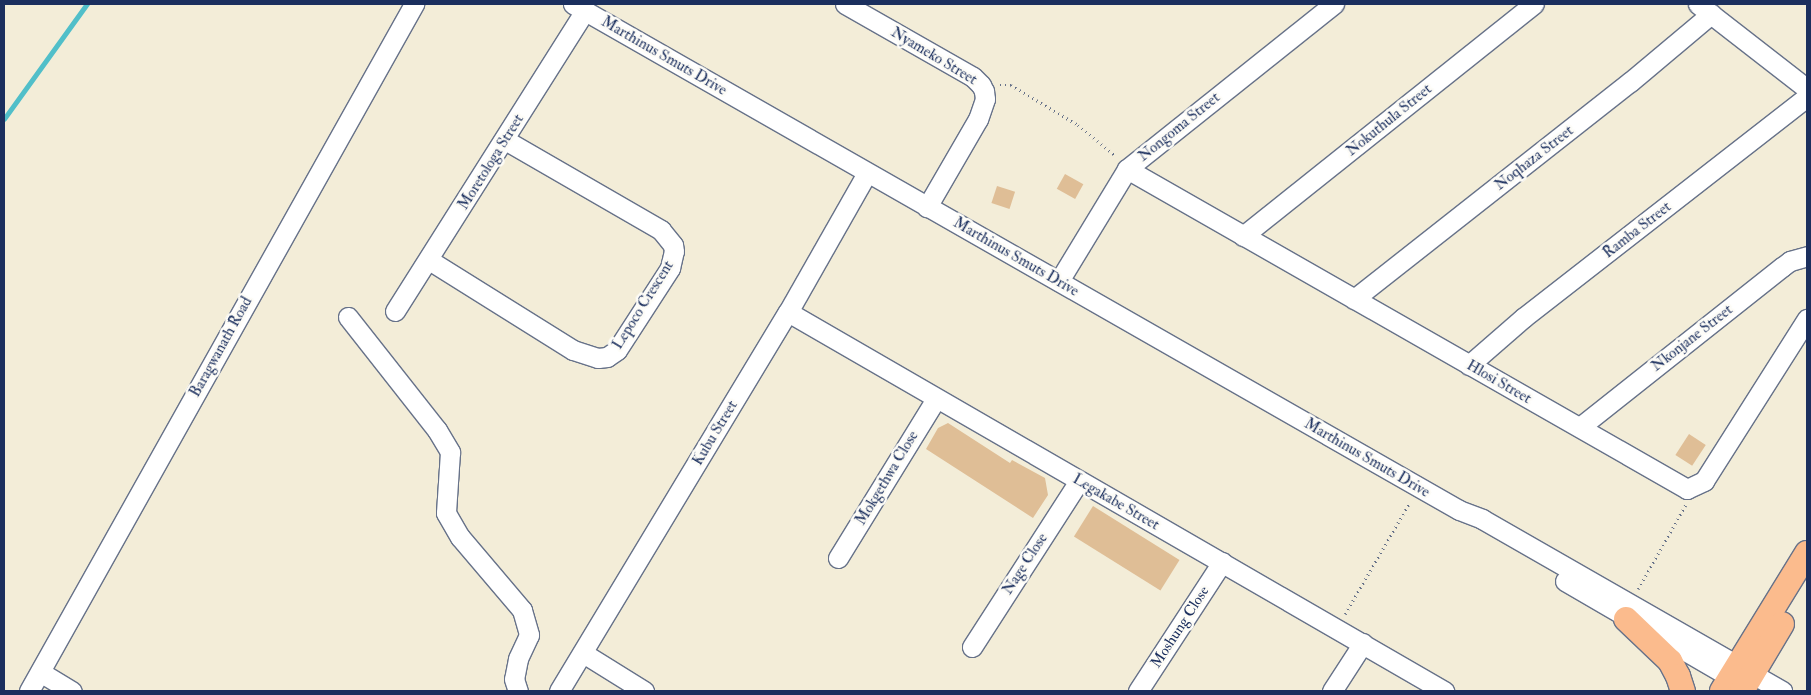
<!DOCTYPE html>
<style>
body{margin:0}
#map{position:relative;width:1811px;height:695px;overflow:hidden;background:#f3edd8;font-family:"IM FELL Double Pica",serif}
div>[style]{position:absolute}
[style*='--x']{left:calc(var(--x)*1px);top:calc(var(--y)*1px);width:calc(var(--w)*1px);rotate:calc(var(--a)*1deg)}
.stream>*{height:4.5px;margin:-2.25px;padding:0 2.25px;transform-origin:2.25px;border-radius:2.25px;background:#51bfc9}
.building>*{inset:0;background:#dfbe96;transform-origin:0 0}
.path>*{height:2.5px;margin-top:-1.25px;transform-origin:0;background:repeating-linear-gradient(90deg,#677289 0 1px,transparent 0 5px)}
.roads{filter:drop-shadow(1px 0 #677289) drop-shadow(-1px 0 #677289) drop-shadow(0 1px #677289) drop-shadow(0 -1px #677289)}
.minor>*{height:19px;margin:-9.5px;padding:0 9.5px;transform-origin:9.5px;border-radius:9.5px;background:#fff}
.major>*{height:24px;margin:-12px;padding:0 12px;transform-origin:12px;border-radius:12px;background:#fbbb8d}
span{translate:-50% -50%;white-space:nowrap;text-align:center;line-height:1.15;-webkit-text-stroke:5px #fdfcf7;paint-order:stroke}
.street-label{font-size:15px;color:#1b2f5e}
.frame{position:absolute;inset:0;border:5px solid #1b2f5e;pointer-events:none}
</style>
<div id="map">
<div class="stream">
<div style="--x:4;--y:119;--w:142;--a:-54.2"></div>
</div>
<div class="building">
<div style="left:1065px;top:174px;width:21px;height:17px;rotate:29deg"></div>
<div style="left:997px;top:186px;width:19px;height:18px;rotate:18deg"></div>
<div style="clip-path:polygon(948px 423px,1010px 463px,1012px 460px,1045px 478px,1048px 495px,1033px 518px,926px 449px,938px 428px)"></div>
<div style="left:1689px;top:434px;width:20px;height:25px;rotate:33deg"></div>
<div style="left:1093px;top:506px;width:102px;height:36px;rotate:32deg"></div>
</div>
<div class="path">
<div style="--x:1000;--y:85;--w:11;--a:0"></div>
<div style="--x:1011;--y:85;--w:78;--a:30.8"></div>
<div style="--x:1078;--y:125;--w:49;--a:39.2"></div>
<div style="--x:1638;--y:589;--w:98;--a:-60.5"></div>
<div style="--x:1345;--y:614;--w:129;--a:-59.9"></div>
</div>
<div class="roads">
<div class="minor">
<div style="--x:573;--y:4;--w:1020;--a:29.73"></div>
<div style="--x:1459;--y:510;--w:25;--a:21"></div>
<div style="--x:1482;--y:519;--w:346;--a:29.8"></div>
<div style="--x:845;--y:4;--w:147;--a:29.7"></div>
<div style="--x:973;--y:77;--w:11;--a:45"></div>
<div style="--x:981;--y:85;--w:7;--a:63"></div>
<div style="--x:984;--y:91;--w:8;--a:83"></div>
<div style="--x:985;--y:99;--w:21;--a:109"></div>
<div style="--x:978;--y:119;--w:102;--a:120.1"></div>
<div style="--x:1698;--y:4;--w:138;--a:37.9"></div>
<div style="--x:1127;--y:169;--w:645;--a:29.74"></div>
<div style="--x:1687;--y:489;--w:19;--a:-25"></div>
<div style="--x:1704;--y:481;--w:192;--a:-57.6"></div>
<div style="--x:1243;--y:236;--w:372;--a:-38.6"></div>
<div style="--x:429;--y:260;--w:170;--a:32"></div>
<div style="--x:573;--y:350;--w:26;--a:18"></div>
<div style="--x:598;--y:358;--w:9;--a:-6"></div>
<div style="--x:607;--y:357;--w:12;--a:-35"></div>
<div style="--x:617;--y:350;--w:98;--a:-57.1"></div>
<div style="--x:670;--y:268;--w:17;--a:-77"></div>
<div style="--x:674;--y:251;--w:6;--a:-99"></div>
<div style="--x:673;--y:245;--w:19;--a:-129"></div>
<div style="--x:661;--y:230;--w:180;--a:-150"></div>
<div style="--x:1059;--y:281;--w:131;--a:-58.7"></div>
<div style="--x:1127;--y:169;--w:265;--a:-38.6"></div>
<div style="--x:1354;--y:299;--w:351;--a:-38.2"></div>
<div style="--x:1630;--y:82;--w:106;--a:-40"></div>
<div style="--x:395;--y:311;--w:356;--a:-57.7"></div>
<div style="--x:788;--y:312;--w:758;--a:30.02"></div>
<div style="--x:348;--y:317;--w:144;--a:51.8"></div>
<div style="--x:437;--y:430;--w:26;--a:59"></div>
<div style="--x:450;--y:452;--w:61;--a:93.8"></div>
<div style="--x:446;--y:513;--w:28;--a:60"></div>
<div style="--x:460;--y:537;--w:96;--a:49.7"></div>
<div style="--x:522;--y:610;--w:26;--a:74"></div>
<div style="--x:529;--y:635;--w:26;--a:115"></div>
<div style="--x:518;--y:659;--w:20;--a:101"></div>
<div style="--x:514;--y:679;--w:13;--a:72"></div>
<div style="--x:1469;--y:365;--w:72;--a:-41"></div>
<div style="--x:1523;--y:318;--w:360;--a:-37.9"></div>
<div style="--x:1580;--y:427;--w:258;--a:-38.4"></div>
<div style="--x:1782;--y:267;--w:10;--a:-37"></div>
<div style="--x:1790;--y:261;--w:18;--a:-16"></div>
<div style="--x:838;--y:558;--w:187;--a:-58.4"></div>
<div style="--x:1565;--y:581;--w:205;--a:30.2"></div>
<div style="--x:972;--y:647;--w:197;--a:-57.2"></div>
<div style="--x:583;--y:653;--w:72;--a:31.9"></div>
<div style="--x:40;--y:672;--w:37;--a:31"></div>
<div style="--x:29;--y:691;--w:788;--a:-60.73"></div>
<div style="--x:559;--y:691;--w:443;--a:-58.9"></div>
<div style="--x:788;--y:312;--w:160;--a:-60.4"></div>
<div style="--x:1138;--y:691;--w:154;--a:-56.9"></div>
<div style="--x:1332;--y:691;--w:57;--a:-57.1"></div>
</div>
<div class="major">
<div style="--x:1626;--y:619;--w:61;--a:43.7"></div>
<div style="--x:1670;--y:661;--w:17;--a:62"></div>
<div style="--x:1678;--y:676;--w:16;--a:72"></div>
<div style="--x:1722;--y:691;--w:162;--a:-58.4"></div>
<div style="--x:1742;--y:691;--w:78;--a:-59.2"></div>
</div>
</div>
<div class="street-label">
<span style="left:664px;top:56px;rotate:30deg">Marthinus Smuts Drive</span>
<span style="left:934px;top:56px;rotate:31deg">Nyameko Street</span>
<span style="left:1389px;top:120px;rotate:-39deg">Nokuthula Street</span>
<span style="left:1179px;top:127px;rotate:-39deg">Nongoma Street</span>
<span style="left:1534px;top:158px;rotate:-38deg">Noqhaza Street</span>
<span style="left:491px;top:162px;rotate:-58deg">Moretologa Street</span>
<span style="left:1637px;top:230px;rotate:-38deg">Ramba Street</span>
<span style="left:1016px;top:257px;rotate:30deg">Marthinus Smuts Drive</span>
<span style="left:643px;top:305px;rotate:-58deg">Lepoco Crescent</span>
<span style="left:1692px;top:338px;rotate:-38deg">Nkonjane Street</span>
<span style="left:221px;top:347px;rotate:-61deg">Baragwanath Road</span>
<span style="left:1499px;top:382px;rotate:30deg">Hlosi Street</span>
<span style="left:715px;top:433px;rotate:-59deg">Kubu Street</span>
<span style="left:1367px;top:458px;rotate:30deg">Marthinus Smuts Drive</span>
<span style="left:887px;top:478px;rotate:-59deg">Mokgethwa Close</span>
<span style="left:1116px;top:502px;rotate:30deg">Legakabe Street</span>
<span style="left:1025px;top:564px;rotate:-57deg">Nage Close</span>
<span style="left:1180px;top:627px;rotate:-57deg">Moshung Close</span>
</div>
<div class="frame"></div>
</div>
